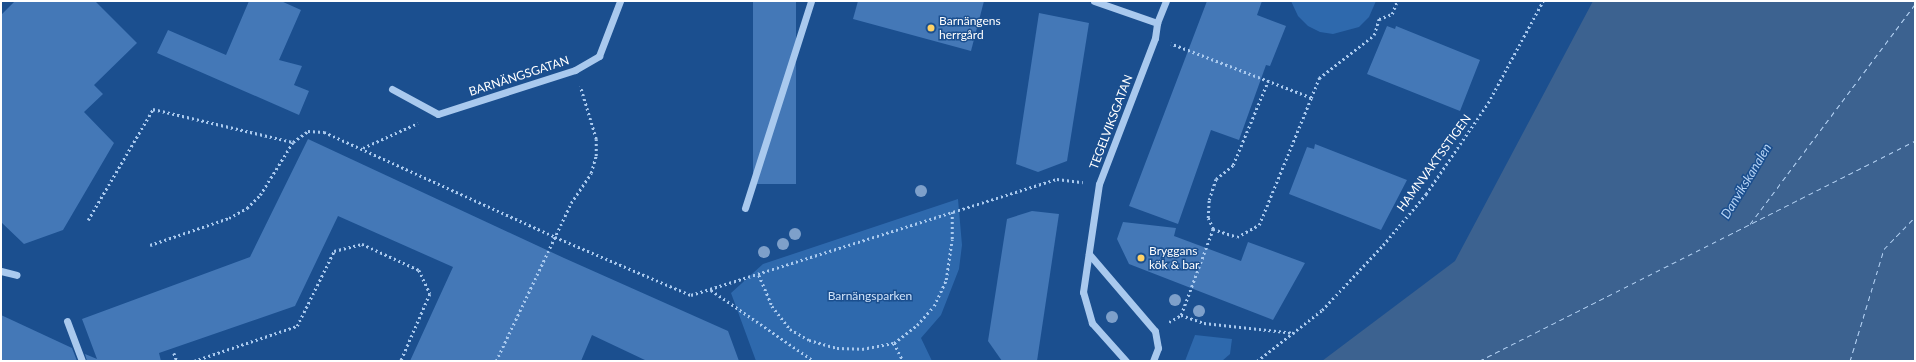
<!DOCTYPE html>
<meta charset="utf-8">
<style>
body{margin:0}
#map{position:relative;width:1916px;height:362px;overflow:hidden;background:#1b4f8f;font-family:Lato,sans-serif}
div>[style]{position:absolute}
[style*='--x']{left:calc(var(--x)*1px);top:calc(var(--y)*1px);width:calc(var(--w)*1px);rotate:calc(var(--a)*1deg)}
.green>*{inset:0;background:#2e69ad}
.water>*{inset:0;background:#3c6290}
.ferry>*{height:1px;margin-top:-0.5px;transform-origin:0;background:repeating-linear-gradient(90deg,#b5d3f5 0 5px,transparent 0 9px)}
.building>*{inset:0;background:#4478b7;transform-origin:0 0}
.path>*{height:2.5px;margin-top:-1.25px;transform-origin:0;background:repeating-linear-gradient(90deg,#a9c9ee 0 2px,transparent 0 5px)}
.minor>*{height:7px;margin:-3.5px;padding:0 3.5px;transform-origin:3.5px;border-radius:3.5px;background:#a9c9ee}
.trees>*{width:12px;height:12px;margin:-6px;border-radius:50%;background:#7ea0ca}
.dots>*{width:11px;height:11px;translate:-50% -50%;box-sizing:border-box;border:2px solid #1b4f8f;border-radius:50%}
span{translate:-50% -50%;white-space:nowrap;text-align:center;line-height:1.15;-webkit-text-stroke:3px #1b4f8f;paint-order:stroke}
.poi-label{font-size:12px;color:#fff}
.left{translate:0 -50%;text-align:left}
.street-label{font-size:12px;color:#fff}
.park-label{font-size:12px;color:#cfe3fa}
.water-label{font-size:13px;color:#b5d3f5;font-style:italic}
.frame{position:absolute;inset:0;border:2px solid #fff;pointer-events:none}
</style>
<div id="map">
<div class="green">
<div style="clip-path:polygon(1291px 1px,1376px 1px,1369px 17px,1359px 27px,1333px 34px,1320px 32px,1308px 26px,1298px 16px)"></div>
<div style="clip-path:polygon(958px 199px,962px 245px,959px 269px,941px 315px,921px 338px,932px 361px,756px 361px,731px 293px,763px 264px)"></div>
<div style="clip-path:polygon(1195px 335px,1232px 339px,1230px 354px,1222px 361px,1185px 361px)"></div>
</div>
<div class="water">
<div style="clip-path:polygon(1593px 1px,1915px 1px,1915px 361px,1322px 361px,1455px 261px)"></div>
</div>
<div class="ferry">
<div style="--x:1750;--y:224;--w:275;--a:-53.1"></div>
<div style="--x:1479;--y:361;--w:488;--a:-26.8"></div>
<div style="--x:1850;--y:361;--w:117;--a:-73.1"></div>
<div style="--x:1884;--y:249;--w:45;--a:-45.9"></div>
</div>
<div class="building">
<div style="clip-path:polygon(15px 1px,95px 1px,137px 43px,94px 85px,103px 94px,84px 112px,114px 143px,63px 230px,24px 244px,1px 222px,1px 15px)"></div>
<div style="clip-path:polygon(249px 1px,281px 1px,301px 10px,279px 60px,302px 66px,294px 85px,309px 91px,299px 115px,157px 53px,168px 30px,226px 55px)"></div>
<div style="left:753px;top:1px;width:43px;height:183px"></div>
<div style="clip-path:polygon(858px 1px,984px 1px,971px 51px,853px 19px)"></div>
<div style="clip-path:polygon(1207px 1px,1262px 1px,1257px 15px,1286px 26px,1270px 66px,1266px 65px,1239px 140px,1211px 130px,1178px 224px,1129px 206px)"></div>
<div style="clip-path:polygon(1039px 13px,1089px 23px,1067px 161px,1038px 172px,1016px 164px)"></div>
<div style="clip-path:polygon(1387px 26px,1395px 29px,1396px 26px,1480px 60px,1460px 111px,1367px 74px)"></div>
<div style="clip-path:polygon(308px 139px,564px 258px,728px 331px,739px 361px,647px 361px,592px 335px,581px 361px,410px 361px,453px 267px,338px 216px,295px 306px,159px 353px,161px 361px,87px 361px,85px 354px,97px 359px,82px 319px,250px 257px)"></div>
<div style="clip-path:polygon(1315px 144px,1407px 180px,1381px 230px,1289px 194px,1307px 147px,1314px 149px)"></div>
<div style="clip-path:polygon(1032px 211px,1059px 214px,1037px 361px,1002px 361px,988px 341px,1007px 219px)"></div>
<div style="clip-path:polygon(1123px 222px,1176px 228px,1174px 236px,1241px 261px,1248px 242px,1305px 263px,1273px 320px,1129px 264px,1117px 239px)"></div>
<div style="clip-path:polygon(1px 315px,72px 348px,77px 361px,1px 361px)"></div>
</div>
<div class="path">
<div style="--x:1311;--y:98;--w:22;--a:-68"></div>
<div style="--x:1319;--y:78;--w:70;--a:-38"></div>
<div style="--x:1374;--y:35;--w:17;--a:-73"></div>
<div style="--x:1379;--y:19;--w:14;--a:-21"></div>
<div style="--x:1392;--y:14;--w:14;--a:-69"></div>
<div style="--x:363;--y:148;--w:60;--a:-24.4"></div>
<div style="--x:88;--y:220;--w:129;--a:-59.6"></div>
<div style="--x:153;--y:109;--w:144;--a:13.3"></div>
<div style="--x:1213;--y:229;--w:12;--a:-114"></div>
<div style="--x:1208;--y:218;--w:18;--a:-87"></div>
<div style="--x:1209;--y:200;--w:22;--a:-72"></div>
<div style="--x:1216;--y:179;--w:22;--a:-39"></div>
<div style="--x:1233;--y:165;--w:91;--a:-67.4"></div>
<div style="--x:150;--y:245;--w:83;--a:-18.9"></div>
<div style="--x:229;--y:218;--w:21;--a:-29"></div>
<div style="--x:247;--y:208;--w:18;--a:-45"></div>
<div style="--x:260;--y:195;--w:62;--a:-58.1"></div>
<div style="--x:293;--y:142;--w:19;--a:-36"></div>
<div style="--x:308;--y:131;--w:16;--a:4"></div>
<div style="--x:324;--y:132;--w:254;--a:24.4"></div>
<div style="--x:555;--y:237;--w:148;--a:23.1"></div>
<div style="--x:691;--y:295;--w:384;--a:-17.6"></div>
<div style="--x:1057;--y:179;--w:26;--a:7"></div>
<div style="--x:759;--y:275;--w:34;--a:67"></div>
<div style="--x:772;--y:306;--w:29;--a:52"></div>
<div style="--x:790;--y:329;--w:22;--a:30"></div>
<div style="--x:809;--y:340;--w:29;--a:16"></div>
<div style="--x:837;--y:348;--w:25;--a:2"></div>
<div style="--x:862;--y:349;--w:33;--a:-11"></div>
<div style="--x:894;--y:343;--w:29;--a:-38"></div>
<div style="--x:917;--y:325;--w:25;--a:-48"></div>
<div style="--x:934;--y:306;--w:29;--a:-65"></div>
<div style="--x:946;--y:280;--w:41;--a:-81.7"></div>
<div style="--x:952;--y:239;--w:27;--a:-90"></div>
<div style="--x:711;--y:290;--w:125;--a:34.6"></div>
<div style="--x:1181;--y:315;--w:24;--a:19"></div>
<div style="--x:1204;--y:323;--w:91;--a:6.3"></div>
<div style="--x:1169;--y:322;--w:14;--a:-30"></div>
<div style="--x:1181;--y:315;--w:92;--a:-69.6"></div>
<div style="--x:1213;--y:229;--w:25;--a:18"></div>
<div style="--x:1237;--y:237;--w:25;--a:-29"></div>
<div style="--x:1259;--y:225;--w:137;--a:-67.7"></div>
<div style="--x:1311;--y:98;--w:150;--a:-158.9"></div>
<div style="--x:894;--y:343;--w:20;--a:63"></div>
<div style="--x:174;--y:353;--w:9;--a:69"></div>
<div style="--x:194;--y:361;--w:109;--a:-18.8"></div>
<div style="--x:297;--y:326;--w:84;--a:-63.7"></div>
<div style="--x:334;--y:251;--w:29;--a:-14"></div>
<div style="--x:362;--y:244;--w:63;--a:24.5"></div>
<div style="--x:419;--y:270;--w:26;--a:65"></div>
<div style="--x:430;--y:294;--w:73;--a:113.4"></div>
<div style="--x:496;--y:361;--w:175;--a:-64.6"></div>
<div style="--x:571;--y:203;--w:36;--a:-56"></div>
<div style="--x:591;--y:173;--w:18;--a:-74"></div>
<div style="--x:596;--y:156;--w:17;--a:-90"></div>
<div style="--x:596;--y:139;--w:55;--a:-106.8"></div>
<div style="--x:1257;--y:361;--w:83;--a:-38.1"></div>
<div style="--x:1322;--y:310;--w:89;--a:-46.8"></div>
<div style="--x:1383;--y:245;--w:67;--a:-49.9"></div>
<div style="--x:1426;--y:194;--w:110;--a:-55.7"></div>
<div style="--x:1488;--y:103;--w:116;--a:-61.7"></div>
</div>
<div class="minor">
<div style="--x:1094;--y:1;--w:67;--a:19.2"></div>
<div style="--x:392;--y:89;--w:52;--a:28.5"></div>
<div style="--x:438;--y:114;--w:144;--a:-17.8"></div>
<div style="--x:575;--y:70;--w:28;--a:-30"></div>
<div style="--x:599;--y:56;--w:59;--a:-69.1"></div>
<div style="--x:745;--y:208;--w:217;--a:-72.3"></div>
<div style="--x:1089;--y:254;--w:101;--a:49.4"></div>
<div style="--x:1155;--y:331;--w:17;--a:80"></div>
<div style="--x:1158;--y:348;--w:14;--a:111"></div>
<div style="--x:1;--y:271;--w:16;--a:14"></div>
<div style="--x:67;--y:321;--w:43;--a:69.4"></div>
<div style="--x:1126;--y:361;--w:51;--a:-131.8"></div>
<div style="--x:1092;--y:323;--w:32;--a:-106"></div>
<div style="--x:1083;--y:292;--w:109;--a:-81.6"></div>
<div style="--x:1099;--y:184;--w:156;--a:-69"></div>
<div style="--x:1155;--y:38;--w:15;--a:-82"></div>
<div style="--x:1157;--y:23;--w:24;--a:-68"></div>
</div>
<div class="trees">
<div style="left:921px;top:191px"></div>
<div style="left:795px;top:234px"></div>
<div style="left:783px;top:244px"></div>
<div style="left:764px;top:252px"></div>
<div style="left:1175px;top:300px"></div>
<div style="left:1199px;top:311px"></div>
<div style="left:1112px;top:317px"></div>
</div>
<div class="dots">
<div style="left:931px;top:28px;background:#ffd166"></div>
<div style="left:1141px;top:258px;background:#ffd166"></div>
</div>
<div class="poi-label">
<span class="left" style="left:939px;top:28px">Barnängens<br>herrgård</span>
<span class="left" style="left:1149px;top:258px">Bryggans<br>kök &amp; bar</span>
</div>
<div class="street-label">
<span style="left:519px;top:76px;rotate:-18deg">BARNÄNGSGATAN</span>
<span style="left:1111px;top:122px;rotate:-69deg">TEGELVIKSGATAN</span>
<span style="left:1434px;top:163px;rotate:-54deg">HAMNVAKTSSTIGEN</span>
</div>
<div class="park-label">
<span style="left:870px;top:296px">Barnängsparken</span>
</div>
<div class="water-label">
<span style="left:1746px;top:181px;rotate:-59deg">Danvikskanalen</span>
</div>
<div class="frame"></div>
</div>
